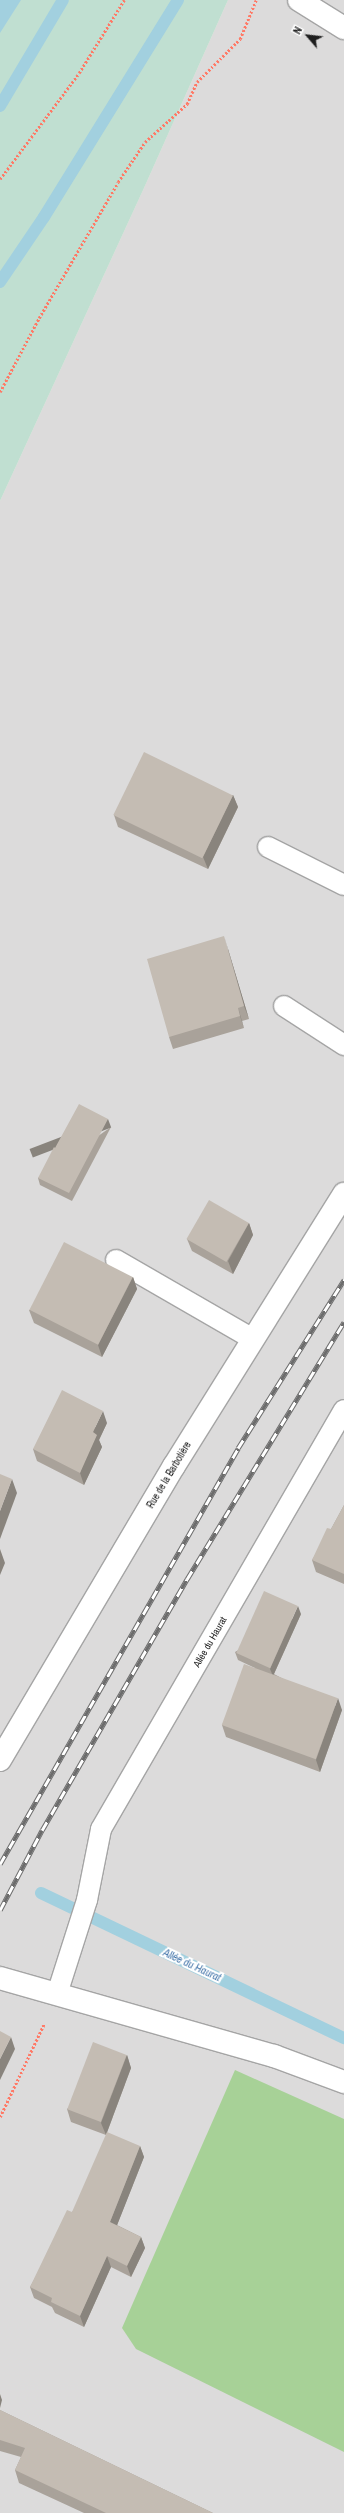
<!DOCTYPE html>
<meta charset="utf-8">
<style>
body{margin:0}
#map{position:relative;width:344px;height:2513px;overflow:hidden;background:#f0ece4;font-family:"Archivo Narrow",sans-serif}
div>[style]{position:absolute}
[style*='--x']{left:calc(var(--x)*1px);top:calc(var(--y)*1px);width:calc(var(--w)*1px);rotate:calc(var(--a)*1deg)}
.residential>*{inset:0;background:#dcdbdb}
.forest>*{inset:0;background:#a7d197}
.wetland>*{inset:0;background:#c0dfd1}
.water>*{inset:0;background:#a2d0df}
.stream>*{height:12px;margin:-6px;padding:0 6px;transform-origin:6px;border-radius:6px;background:#a2d0df}
.path>*{height:2.5px;margin-top:-1.25px;transform-origin:0;background:repeating-linear-gradient(90deg,#ff7966 0 2px,transparent 0 4px)}
.roads{filter:drop-shadow(1px 0 #a5a5a5) drop-shadow(-1px 0 #a5a5a5) drop-shadow(0 1px #a5a5a5) drop-shadow(0 -1px #a5a5a5)}
.service>*{height:20px;margin:-10px;padding:0 10px;transform-origin:10px;border-radius:10px;background:#fff}
.minor>*{height:22px;margin:-11px;padding:0 11px;transform-origin:11px;border-radius:11px;background:#fff}
.rail>*{height:4.5px;margin-top:-2.25px;transform-origin:0;background:repeating-linear-gradient(90deg,#fff 0 9px,#6c6c6c 0 18px);box-sizing:border-box;border-block:1px solid #6c6c6c}
.wall>*{inset:0;background:#a9a29a}
.shaded-wall>*{inset:0;background:#89847d;transform-origin:0 0}
.building>*{inset:0;background:#c4bcb3;transform-origin:0 0}
span{translate:-50% -50%;white-space:nowrap;text-align:center;line-height:1.15;-webkit-text-stroke:4px #fff;paint-order:stroke}
.street-label{font-size:10px;color:#1e1e1e}
.water-label{font-size:11px;color:#4375aa;font-style:italic}
.north{position:absolute;left:288px;top:16px;width:40px;height:40px;-webkit-text-stroke:3px #fff;paint-order:stroke;rotate:298deg;font-size:11px;font-weight:700;line-height:16px;text-align:center;color:#1e1e1e}
.north::after{content:'';display:block;margin:auto;width:14px;height:18px;background:#1e1e1e;clip-path:polygon(50% 0,100% 100%,50% 72%,0 100%)}
</style>
<div id="map">
<div class="residential">
<div style="clip-path:polygon(228px 0,344px 0,344px 2513px,0 2513px,0 501px,144px 188px)"></div>
</div>
<div class="forest">
<div style="clip-path:polygon(235px 2070px,344px 2119px,344px 2452px,136px 2349px,122px 2328px)"></div>
</div>
<div class="wetland">
<div style="clip-path:polygon(0 0,228px 0,144px 188px,0 501px)"></div>
</div>
<div class="water">
<div style="clip-path:polygon(0 0,21px 0,0 33px)"></div>
</div>
<div class="stream">
<div style="--x:0;--y:106;--w:123;--a:-59.3"></div>
<div style="--x:0;--y:282;--w:78;--a:-55.9"></div>
<div style="--x:44;--y:217;--w:255;--a:-58.3"></div>
<div style="--x:41;--y:1893;--w:336;--a:25.6"></div>
</div>
<div class="path">
<div style="--x:0;--y:179;--w:132;--a:-53.3"></div>
<div style="--x:79;--y:73;--w:86;--a:-58.3"></div>
<div style="--x:0;--y:392;--w:84;--a:-62.2"></div>
<div style="--x:39;--y:318;--w:157;--a:-59.8"></div>
<div style="--x:118;--y:182;--w:48;--a:-56"></div>
<div style="--x:145;--y:142;--w:57;--a:-42.1"></div>
<div style="--x:187;--y:104;--w:24;--a:-66"></div>
<div style="--x:197;--y:82;--w:61;--a:-45"></div>
<div style="--x:240;--y:39;--w:42;--a:-67.7"></div>
<div style="--x:0;--y:2117;--w:103;--a:-64.7"></div>
</div>
<div class="roads">
<div class="service">
<div style="--x:268;--y:847;--w:85;--a:26.6"></div>
<div style="--x:284;--y:1006;--w:72;--a:33"></div>
<div style="--x:116;--y:1260;--w:158;--a:30"></div>
<div style="--x:57;--y:1994;--w:99;--a:-72.3"></div>
<div style="--x:87;--y:1900;--w:72;--a:-78.8"></div>
<div style="--x:101;--y:1829;--w:484;--a:-59.9"></div>
</div>
<div class="minor">
<div style="--x:299;--y:0;--w:53;--a:31.9"></div>
<div style="--x:0;--y:1760;--w:342;--a:-59.4"></div>
<div style="--x:174;--y:1466;--w:321;--a:-58"></div>
<div style="--x:0;--y:1978;--w:285;--a:15.9"></div>
<div style="--x:274;--y:2056;--w:75;--a:20.4"></div>
</div>
</div>
<div class="rail">
<div style="--x:0;--y:1864;--w:479;--a:-60.2"></div>
<div style="--x:238;--y:1448;--w:199;--a:-57.8"></div>
<div style="--x:0;--y:1910;--w:90;--a:-62.3"></div>
<div style="--x:42;--y:1830;--w:290;--a:-60"></div>
<div style="--x:187;--y:1579;--w:301;--a:-58.6"></div>
</div>
<div class="wall">
<div style="clip-path:polygon(233px 795px,238px 807px,208px 869px,118px 827px,114px 815px)"></div>
<div style="clip-path:polygon(228px 949px,249px 1019px,242px 1021px,244px 1028px,173px 1049px,169px 1037px)"></div>
<div style="clip-path:polygon(111px 1127px,72px 1201px,40px 1185px,38px 1178px)"></div>
<div style="clip-path:polygon(249px 1223px,253px 1235px,233px 1274px,192px 1251px,187px 1239px)"></div>
<div style="clip-path:polygon(133px 1277px,137px 1289px,102px 1357px,34px 1323px,29px 1310px)"></div>
<div style="clip-path:polygon(107px 1423px,99px 1440px,102px 1447px,84px 1485px,37px 1461px,33px 1449px)"></div>
<div style="clip-path:polygon(344px 1505px,344px 1584px,316px 1572px,312px 1560px,331px 1529px)"></div>
<div style="clip-path:polygon(301px 1614px,274px 1674px,342px 1710px,320px 1772px,226px 1737px,222px 1725px,255px 1668px,238px 1660px,235px 1652px)"></div>
<div style="clip-path:polygon(127px 2055px,131px 2068px,106px 2135px,71px 2122px,67px 2109px)"></div>
<div style="clip-path:polygon(140px 2146px,144px 2157px,117px 2225px,141px 2237px,145px 2248px,131px 2277px,111px 2267px,84px 2327px,55px 2313px,52px 2307px,34px 2298px,30px 2287px,72px 2212px)"></div>
<div style="clip-path:polygon(0 2410px,213px 2513px,84px 2513px,19px 2483px,15px 2470px,21px 2457px,0 2451px)"></div>
</div>
<div class="shaded-wall">
<div style="clip-path:polygon(233px 795px,238px 807px,208px 869px,203px 857px)"></div>
<div style="clip-path:polygon(224px 936px,228px 949px,249px 1019px,244px 1006px)"></div>
<div style="clip-path:polygon(238px 1008px,242px 1021px,244px 1028px,240px 1016px)"></div>
<div style="left:108px;top:1119px;width:9px;height:84px;rotate:69deg"></div>
<div style="clip-path:polygon(249px 1223px,253px 1235px,233px 1274px,228px 1261px)"></div>
<div style="clip-path:polygon(133px 1277px,137px 1289px,102px 1357px,98px 1345px)"></div>
<div style="clip-path:polygon(103px 1411px,107px 1423px,99px 1440px,102px 1447px,84px 1485px,80px 1473px,93px 1432px)"></div>
<div style="clip-path:polygon(12px 1479px,17px 1493px,0 1539px,0 1511px)"></div>
<div style="clip-path:polygon(0 1549px,5px 1563px,0 1575px)"></div>
<div style="clip-path:polygon(298px 1606px,301px 1614px,273px 1676px,270px 1669px)"></div>
<div style="clip-path:polygon(338px 1698px,342px 1710px,320px 1772px,316px 1760px)"></div>
<div style="clip-path:polygon(11px 2037px,15px 2049px,0 2080px,0 2059px)"></div>
<div style="clip-path:polygon(127px 2055px,131px 2068px,106px 2135px,101px 2123px)"></div>
<div style="clip-path:polygon(140px 2146px,144px 2157px,114px 2233px,110px 2222px)"></div>
<div style="clip-path:polygon(141px 2237px,145px 2248px,131px 2277px,127px 2266px)"></div>
<div style="clip-path:polygon(107px 2256px,111px 2267px,84px 2327px,80px 2316px)"></div>
<div style="clip-path:polygon(0 2394px,2px 2400px,0 2408px)"></div>
</div>
<div class="building">
<div style="left:144px;top:752px;width:99px;height:70px;rotate:26deg"></div>
<div style="clip-path:polygon(224px 936px,244px 1006px,238px 1008px,240px 1016px,169px 1037px,147px 959px)"></div>
<div style="clip-path:polygon(79px 1104px,108px 1119px,69px 1193px,38px 1178px,54px 1147px,55px 1148px)"></div>
<div style="left:209px;top:1200px;width:46px;height:45px;rotate:30deg"></div>
<div style="left:64px;top:1242px;width:77px;height:76px;rotate:27deg"></div>
<div style="clip-path:polygon(62px 1390px,103px 1411px,93px 1432px,97px 1435px,80px 1473px,33px 1449px)"></div>
<div style="clip-path:polygon(0 1474px,12px 1479px,0 1511px)"></div>
<div style="clip-path:polygon(344px 1505px,344px 1574px,312px 1560px,327px 1528px,331px 1529px)"></div>
<div style="left:264px;top:1591px;width:37px;height:68px;rotate:24deg"></div>
<div style="left:244px;top:1664px;width:100px;height:65px;rotate:20deg"></div>
<div style="clip-path:polygon(0 2031px,11px 2037px,0 2059px)"></div>
<div style="left:93px;top:2042px;width:36px;height:72px;rotate:21deg"></div>
<div style="clip-path:polygon(107px 2132px,140px 2146px,110px 2222px,141px 2237px,127px 2266px,107px 2256px,80px 2316px,51px 2302px,52px 2298px,30px 2287px,67px 2210px,72px 2212px)"></div>
<div style="clip-path:polygon(0 2410px,213px 2513px,106px 2513px,15px 2470px,25px 2448px,0 2440px)"></div>
</div>
<div class="street-label">
<span style="left:169px;top:1475px;rotate:-59deg">Rue de la Barbotière</span>
<span style="left:210px;top:1642px;rotate:-60deg">Allée du Haurat</span>
</div>
<div class="water-label">
<span style="left:192px;top:1965px;rotate:25deg">Allée du Haurat</span>
</div>
<div class="north">N</div>
</div>
